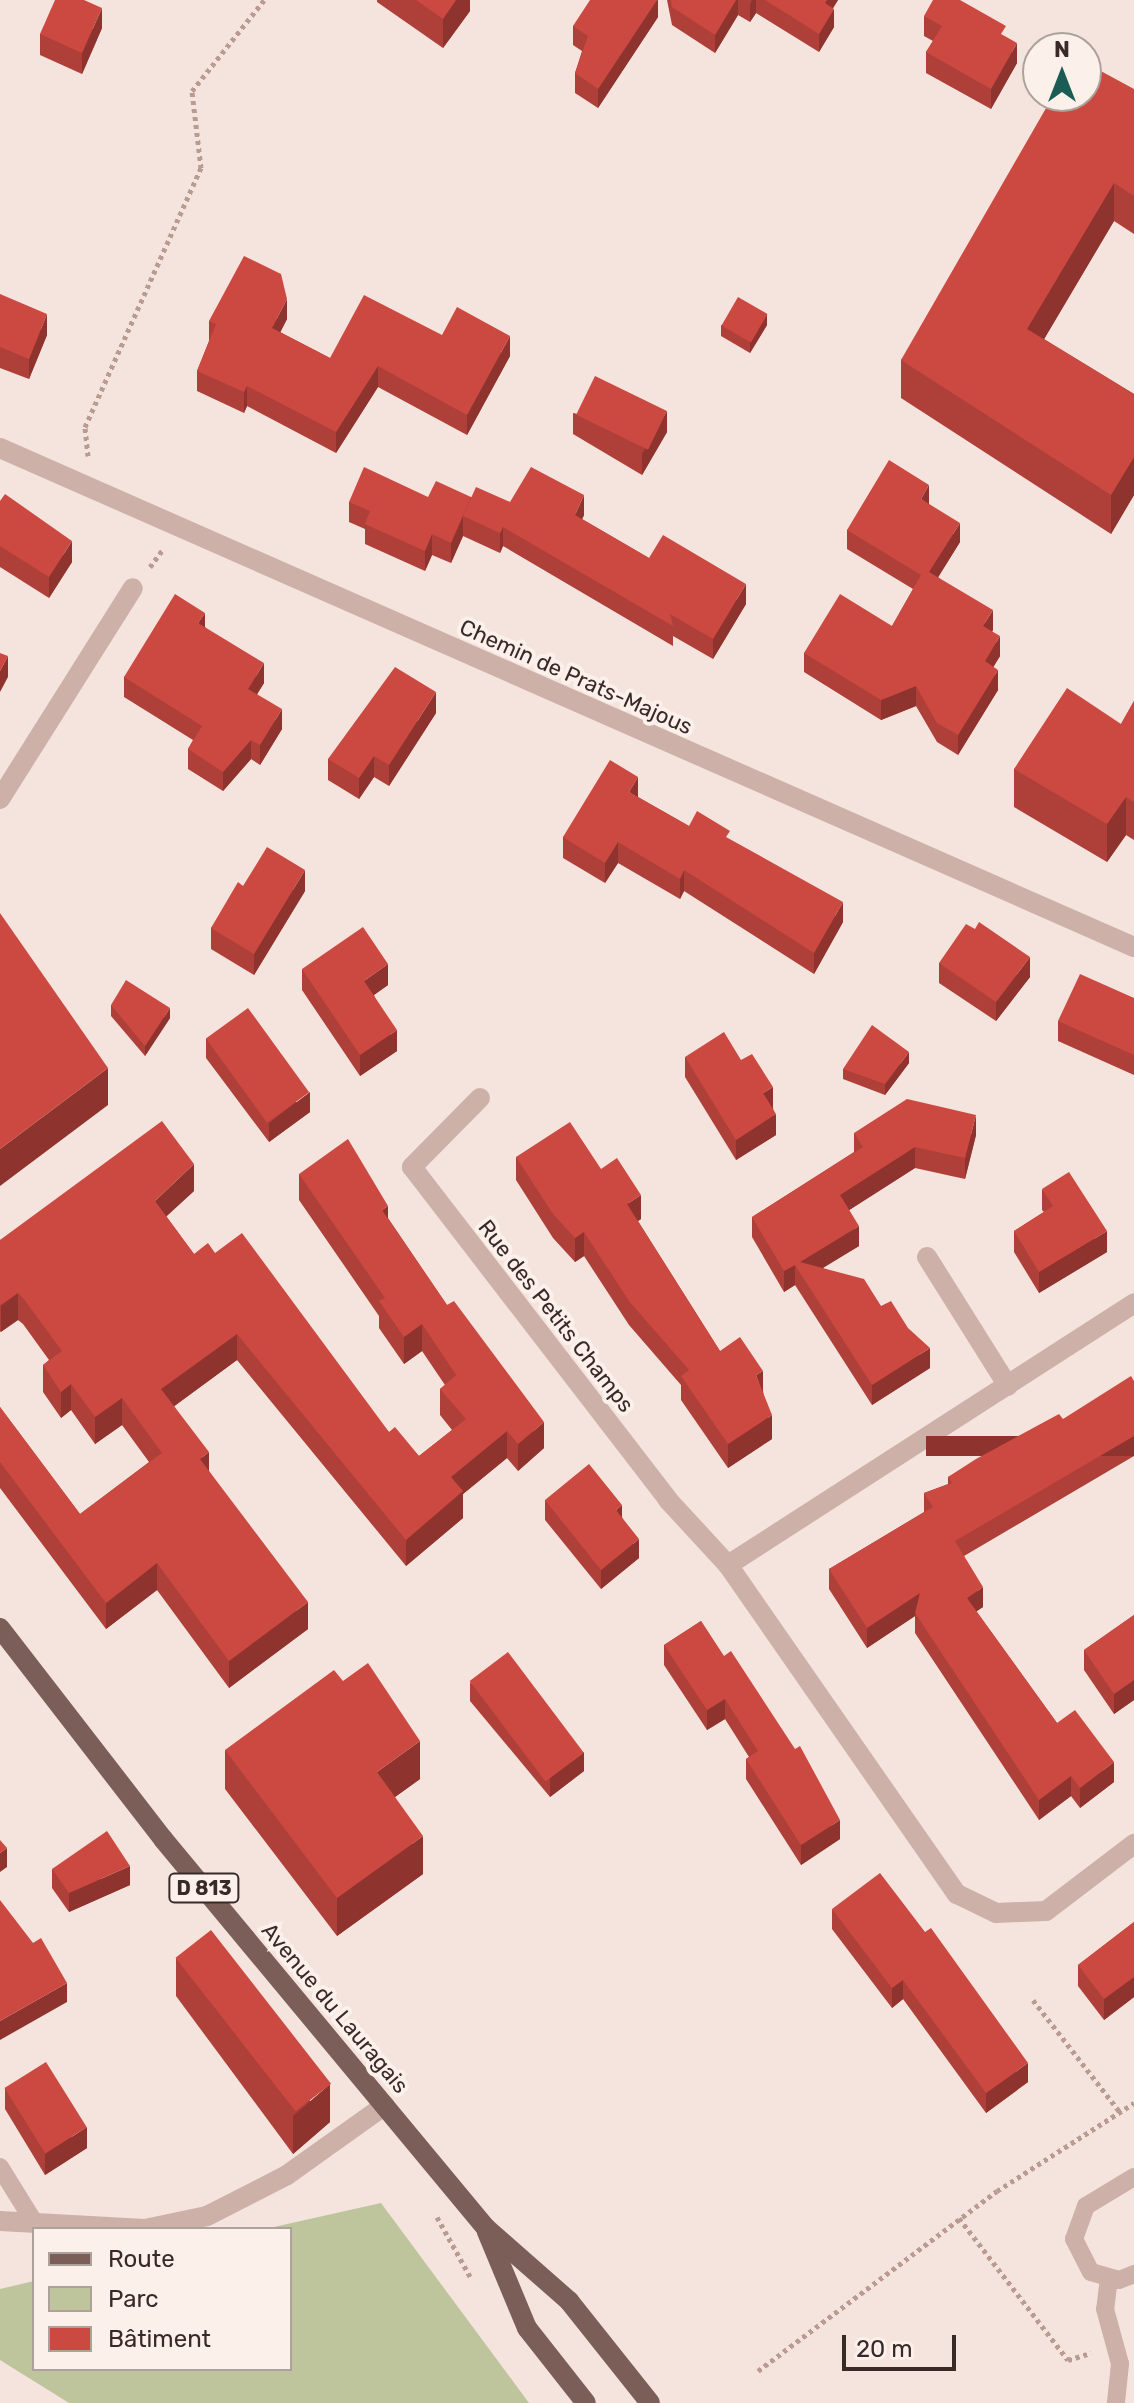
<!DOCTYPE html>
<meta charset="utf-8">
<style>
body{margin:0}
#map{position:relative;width:1134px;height:2403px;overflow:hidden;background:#f4e4dd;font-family:Rubik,sans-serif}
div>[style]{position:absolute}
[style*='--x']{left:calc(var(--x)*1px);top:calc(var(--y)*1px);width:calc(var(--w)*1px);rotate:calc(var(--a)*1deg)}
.green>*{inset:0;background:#bec49c}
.path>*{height:5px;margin-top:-2.5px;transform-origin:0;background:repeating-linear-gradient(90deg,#b99b92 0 4px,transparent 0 8px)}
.lane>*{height:18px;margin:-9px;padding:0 9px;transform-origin:9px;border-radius:9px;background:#cdb1a8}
.street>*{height:20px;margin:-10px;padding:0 10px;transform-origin:10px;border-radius:10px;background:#cdb1a8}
.primary>*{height:20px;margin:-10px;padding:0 10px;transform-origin:10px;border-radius:10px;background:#7c5e59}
.wall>*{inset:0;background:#af3f39}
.shaded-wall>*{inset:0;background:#8f332e;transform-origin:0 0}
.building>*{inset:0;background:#cc4942;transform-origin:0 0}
span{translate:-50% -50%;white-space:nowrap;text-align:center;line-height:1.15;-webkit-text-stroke:8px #fbf0ea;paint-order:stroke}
.shield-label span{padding:2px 6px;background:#fbf0ea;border:2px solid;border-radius:6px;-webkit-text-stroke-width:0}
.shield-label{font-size:20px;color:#392a28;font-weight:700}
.street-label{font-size:22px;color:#392a28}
.legend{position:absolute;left:32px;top:2227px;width:260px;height:144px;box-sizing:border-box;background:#fbf0ea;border:2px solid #ada19c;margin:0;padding:10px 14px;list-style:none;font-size:24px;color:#392a28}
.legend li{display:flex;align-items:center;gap:16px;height:40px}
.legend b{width:40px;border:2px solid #ada19c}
.north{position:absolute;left:1022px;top:32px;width:80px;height:80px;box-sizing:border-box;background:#fbf0ea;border:2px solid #ada19c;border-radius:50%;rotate:0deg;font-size:22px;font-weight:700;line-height:32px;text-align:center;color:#392a28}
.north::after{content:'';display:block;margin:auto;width:28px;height:36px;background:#1b5d55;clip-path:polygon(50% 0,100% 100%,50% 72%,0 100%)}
.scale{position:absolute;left:842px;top:2335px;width:114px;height:36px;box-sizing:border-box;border:4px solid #392a28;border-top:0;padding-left:10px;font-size:24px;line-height:28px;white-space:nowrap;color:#392a28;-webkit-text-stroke:6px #fbf0ea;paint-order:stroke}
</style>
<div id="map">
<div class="green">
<div style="clip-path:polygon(381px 2203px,529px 2403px,69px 2403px,0 2360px,0 2289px,34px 2281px,34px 2369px,290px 2369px,290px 2229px,265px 2229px)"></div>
</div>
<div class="path">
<div style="--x:88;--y:456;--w:29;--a:-96"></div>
<div style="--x:85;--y:427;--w:284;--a:-65.9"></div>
<div style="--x:201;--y:168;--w:78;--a:-96.7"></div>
<div style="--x:192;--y:91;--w:116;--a:-51.6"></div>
<div style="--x:150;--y:567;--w:22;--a:-54"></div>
<div style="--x:1033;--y:2000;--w:142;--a:52.2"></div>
<div style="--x:437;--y:2217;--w:70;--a:60.9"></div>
<div style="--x:959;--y:2218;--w:179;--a:52.5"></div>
<div style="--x:1068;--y:2360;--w:24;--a:-17"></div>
<div style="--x:758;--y:2371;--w:299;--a:-37"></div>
<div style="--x:997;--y:2191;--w:163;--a:-32.7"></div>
</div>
<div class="lane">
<div style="--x:0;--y:2167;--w:65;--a:58.3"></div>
<div style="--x:1134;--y:2177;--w:56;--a:148.9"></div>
<div style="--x:1086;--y:2206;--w:35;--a:110"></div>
<div style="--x:1074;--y:2239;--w:37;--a:63"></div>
<div style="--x:1091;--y:2272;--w:29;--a:16"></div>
<div style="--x:1119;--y:2280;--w:16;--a:-22"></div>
<div style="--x:1109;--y:2278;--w:31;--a:97"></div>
<div style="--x:1105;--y:2309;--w:57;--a:74.7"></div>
<div style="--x:1120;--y:2364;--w:39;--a:96"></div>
</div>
<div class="street">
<div style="--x:0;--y:448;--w:1239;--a:23.75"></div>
<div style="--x:0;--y:799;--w:249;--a:-57.8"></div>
<div style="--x:480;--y:1098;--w:97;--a:134.6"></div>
<div style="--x:412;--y:1167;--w:420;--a:52.4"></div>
<div style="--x:668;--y:1500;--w:88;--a:47.3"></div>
<div style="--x:728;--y:1565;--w:401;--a:55.2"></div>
<div style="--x:957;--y:1894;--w:43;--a:26"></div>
<div style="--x:996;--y:1913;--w:50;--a:-2.3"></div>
<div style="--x:1046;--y:1911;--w:111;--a:-37.3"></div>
<div style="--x:927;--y:1257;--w:152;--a:57.9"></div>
<div style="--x:728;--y:1565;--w:483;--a:-32.8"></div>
<div style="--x:0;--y:2221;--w:145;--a:3.2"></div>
<div style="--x:145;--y:2229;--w:63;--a:-11.8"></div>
<div style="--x:207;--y:2216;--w:90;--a:-27.1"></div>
<div style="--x:287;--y:2175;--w:120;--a:-35.5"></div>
</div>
<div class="primary">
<div style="--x:0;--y:1628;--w:267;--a:52.3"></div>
<div style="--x:163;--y:1839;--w:506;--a:50.3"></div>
<div style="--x:486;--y:2228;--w:111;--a:41.3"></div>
<div style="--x:569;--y:2301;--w:130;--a:51.5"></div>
<div style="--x:487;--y:2232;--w:104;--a:67.4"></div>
<div style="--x:527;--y:2328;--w:95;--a:51.8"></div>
</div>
<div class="wall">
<div style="clip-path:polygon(377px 0,470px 0,470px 11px,443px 48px,377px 2px)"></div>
<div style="clip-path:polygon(658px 0,658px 17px,598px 108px,575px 93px,575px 73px,582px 51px,573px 45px,573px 26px)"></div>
<div style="clip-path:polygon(667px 0,838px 0,833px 8px,834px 27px,819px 52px,756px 13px,750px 22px,738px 15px,715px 53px,672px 25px)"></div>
<div style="clip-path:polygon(924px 16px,1006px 37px,1017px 63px,991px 109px,926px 73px,926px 52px,933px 41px,924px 36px)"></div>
<div style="clip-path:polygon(102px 28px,82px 74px,40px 55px,40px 34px)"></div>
<div style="clip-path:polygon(1134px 89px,1134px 234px,1114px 221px,1044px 339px,1134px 394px,1134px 495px,1111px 534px,901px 398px,901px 360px)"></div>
<div style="clip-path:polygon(0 294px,47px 335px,29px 379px,0 368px)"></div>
<div style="clip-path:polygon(287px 319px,280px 332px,330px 358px,442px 335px,510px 356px,467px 435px,378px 387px,336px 453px,247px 406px,244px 413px,197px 391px,197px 371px,209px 341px,209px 321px)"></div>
<div style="clip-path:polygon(721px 325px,767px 325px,750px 353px,721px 336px)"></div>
<div style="clip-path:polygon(573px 413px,667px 432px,642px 475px,573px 434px)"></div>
<div style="clip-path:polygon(428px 497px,471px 497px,510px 502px,584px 515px,582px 519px,649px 558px,746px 604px,713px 659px,673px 636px,673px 646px,503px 546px,500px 553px,463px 536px,451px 563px,432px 555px,425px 571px,365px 544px,365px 529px,349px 522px,349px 502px)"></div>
<div style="clip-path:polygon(0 501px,72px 562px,49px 598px,0 567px)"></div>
<div style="clip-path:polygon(929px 504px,960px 542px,938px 577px,993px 630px,992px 631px,1000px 656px,993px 667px,998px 690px,958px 755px,937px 742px,916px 706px,881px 720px,804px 672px,804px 653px,892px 626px,913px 589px,847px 549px,847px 530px)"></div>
<div style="clip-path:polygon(205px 627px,264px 683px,257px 694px,282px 729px,260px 765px,251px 759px,223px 791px,188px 769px,188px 749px,193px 740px,124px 697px,124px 677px)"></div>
<div style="clip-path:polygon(1134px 701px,1134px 840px,1126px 835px,1107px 862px,1014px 807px,1014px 769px,1121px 724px)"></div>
<div style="clip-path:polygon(436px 713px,389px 786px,374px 777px,359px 799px,328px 780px,328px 759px)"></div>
<div style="clip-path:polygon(638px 797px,689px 826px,730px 840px,843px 922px,814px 974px,684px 891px,680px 899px,618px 863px,605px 883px,563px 858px,563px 837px)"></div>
<div style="clip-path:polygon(243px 886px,305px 891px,254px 975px,211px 949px,211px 928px)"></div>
<div style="clip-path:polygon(939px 963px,1030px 977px,996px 1021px,939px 983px)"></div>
<div style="clip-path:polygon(302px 969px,388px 985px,374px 995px,397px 1051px,360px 1076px,302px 990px)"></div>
<div style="clip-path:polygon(1134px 998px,1134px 1075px,1058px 1041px,1058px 1021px)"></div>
<div style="clip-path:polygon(111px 1005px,170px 1018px,145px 1056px,111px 1016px)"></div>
<div style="clip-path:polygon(206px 1038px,310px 1112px,269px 1142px,206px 1058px)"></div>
<div style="clip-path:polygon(685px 1057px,773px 1107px,776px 1135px,736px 1160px,685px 1077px)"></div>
<div style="clip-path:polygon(909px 1063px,885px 1095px,843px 1079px,843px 1069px)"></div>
<div style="clip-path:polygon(854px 1133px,976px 1135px,965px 1179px,915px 1168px,849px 1210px,859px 1246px,823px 1268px,881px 1306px,930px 1368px,872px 1405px,795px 1285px,784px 1292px,752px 1237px,752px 1217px,854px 1152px)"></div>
<div style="clip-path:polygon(516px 1157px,601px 1169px,641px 1219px,638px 1221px,720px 1351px,763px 1391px,772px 1439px,728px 1468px,681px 1400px,681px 1385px,629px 1325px,584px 1256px,575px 1262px,553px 1238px,516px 1180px)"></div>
<div style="clip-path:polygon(299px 1174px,388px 1218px,544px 1448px,518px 1471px,507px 1458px,463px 1494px,463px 1518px,406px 1566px,237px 1360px,174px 1406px,209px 1471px,308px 1629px,229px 1688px,157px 1590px,106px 1629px,0 1488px,0 1407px,80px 1514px,149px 1462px,122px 1425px,95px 1444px,71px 1410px,61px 1418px,43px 1392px,43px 1365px,49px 1360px,23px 1324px,18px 1320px,0 1332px,0 1240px,194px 1191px,166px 1216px,194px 1254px,215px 1253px,389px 1432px,419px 1456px,452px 1430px,440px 1415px,440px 1389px,445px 1385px,422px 1351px,404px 1364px,379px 1328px,379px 1316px,299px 1200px)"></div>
<div style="clip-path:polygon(1042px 1189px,1107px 1252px,1039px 1293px,1014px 1252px,1014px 1231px,1044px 1212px,1042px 1210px)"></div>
<div style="clip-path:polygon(1063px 1419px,1134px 1456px,964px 1556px,983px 1607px,976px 1611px,1057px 1723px,1114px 1782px,1080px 1808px,1071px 1796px,1039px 1820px,915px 1633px,915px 1616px,867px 1648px,829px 1589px,829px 1569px,924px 1512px,924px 1493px,948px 1484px,948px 1477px)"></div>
<div style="clip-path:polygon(545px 1500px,622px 1517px,639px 1558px,601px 1589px,545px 1520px)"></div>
<div style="clip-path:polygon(1134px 1615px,1134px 1700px,1114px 1714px,1084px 1670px,1084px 1650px)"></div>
<div style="clip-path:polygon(701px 1621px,840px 1839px,801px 1865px,746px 1779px,746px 1759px,749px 1757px,725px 1719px,707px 1730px,664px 1665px,664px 1645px)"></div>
<div style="clip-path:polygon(470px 1682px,584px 1771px,550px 1797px,470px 1701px)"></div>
<div style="clip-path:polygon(225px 1750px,420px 1779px,395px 1797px,423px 1874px,337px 1936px,225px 1789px)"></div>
<div style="clip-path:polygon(52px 1869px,130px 1885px,69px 1912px,52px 1888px)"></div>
<div style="clip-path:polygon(832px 1909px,1028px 2082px,986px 2113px,903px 1999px,892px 2008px,832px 1929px)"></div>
<div style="clip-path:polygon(1134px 1922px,1134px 1997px,1104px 2020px,1078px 1986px,1078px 1965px)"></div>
<div style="clip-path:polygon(176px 1958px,330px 2122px,293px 2154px,176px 1996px)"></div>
<div style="clip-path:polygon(5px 2088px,87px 2148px,45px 2175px,5px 2109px)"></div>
</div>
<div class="shaded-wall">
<div style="clip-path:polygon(456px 0,470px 0,470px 11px,443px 48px,443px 19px)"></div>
<div style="clip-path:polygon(657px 0,658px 0,658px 17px,598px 108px,598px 89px)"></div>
<div style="clip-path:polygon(736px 0,738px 0,738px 15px,715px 53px,715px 35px)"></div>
<div style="clip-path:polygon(752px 0,756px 0,756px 13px,750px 22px,750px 4px)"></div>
<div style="clip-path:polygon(827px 0,838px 0,825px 21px,825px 3px)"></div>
<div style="clip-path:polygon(102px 8px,102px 28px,82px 74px,82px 53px)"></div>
<div style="clip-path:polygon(834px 9px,834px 27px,819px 52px,819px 34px)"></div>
<div style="clip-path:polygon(1017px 43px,1017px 63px,991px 109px,991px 89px)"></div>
<div style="clip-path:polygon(1114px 183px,1114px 221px,1027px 368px,1027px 329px)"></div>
<div style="clip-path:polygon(287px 299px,287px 319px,272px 349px,272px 328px)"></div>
<div style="clip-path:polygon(47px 314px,47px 335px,29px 379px,29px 359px)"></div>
<div style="clip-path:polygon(767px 314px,767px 325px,750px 353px,750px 342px)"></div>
<div style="clip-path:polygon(510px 336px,510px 356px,467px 435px,467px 415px)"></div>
<div style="clip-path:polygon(378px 366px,378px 387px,336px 453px,336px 432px)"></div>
<div style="clip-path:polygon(247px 386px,247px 406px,244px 413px,244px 392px)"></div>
<div style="clip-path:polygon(667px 411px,667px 432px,642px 475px,642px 454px)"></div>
<div style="clip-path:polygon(1134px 457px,1134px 495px,1111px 534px,1111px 495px)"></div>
<div style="clip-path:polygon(929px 485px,929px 505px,921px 499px)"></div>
<div style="clip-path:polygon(584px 495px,584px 515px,575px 535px,575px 515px)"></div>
<div style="clip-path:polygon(463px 516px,463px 536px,451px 563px,451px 543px)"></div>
<div style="clip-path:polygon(960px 523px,960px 542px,929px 592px,929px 572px)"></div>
<div style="clip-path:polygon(503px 527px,503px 546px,500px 553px,500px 533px)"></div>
<div style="clip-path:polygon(432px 534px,432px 555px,425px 571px,425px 551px)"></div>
<div style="clip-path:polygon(72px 541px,72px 562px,49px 598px,49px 577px)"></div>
<div style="clip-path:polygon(746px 584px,746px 604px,713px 659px,713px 639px)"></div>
<div style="clip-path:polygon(993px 610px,993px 630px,983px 645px,983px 626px)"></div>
<div style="clip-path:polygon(205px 613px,205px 633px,198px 623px)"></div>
<div style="clip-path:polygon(1000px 636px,1000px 656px,985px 681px,985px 661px)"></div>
<div style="clip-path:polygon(8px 656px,8px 677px,0 692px,0 671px)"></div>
<div style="clip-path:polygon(264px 663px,264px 683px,248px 709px,248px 689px)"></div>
<div style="clip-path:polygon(998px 670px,998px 690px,958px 755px,958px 735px)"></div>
<div style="clip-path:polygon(916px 686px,916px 706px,881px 720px,881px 700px)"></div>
<div style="clip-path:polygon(436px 692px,436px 713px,389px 786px,389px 765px)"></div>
<div style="clip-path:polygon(282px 709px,282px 729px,260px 765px,260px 745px)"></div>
<div style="clip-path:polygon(251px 740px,251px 759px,223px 791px,223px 772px)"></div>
<div style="clip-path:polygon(374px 756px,374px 777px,359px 799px,359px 778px)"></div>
<div style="clip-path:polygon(638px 777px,638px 798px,629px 792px)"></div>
<div style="clip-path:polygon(1126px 797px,1126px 835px,1107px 862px,1107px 824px)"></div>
<div style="clip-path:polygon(618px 842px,618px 863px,605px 883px,605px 863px)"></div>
<div style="clip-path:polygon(305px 870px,305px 891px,254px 975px,254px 954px)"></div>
<div style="clip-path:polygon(684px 870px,684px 891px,680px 899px,680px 879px)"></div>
<div style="clip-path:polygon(843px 902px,843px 922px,814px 974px,814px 953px)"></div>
<div style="clip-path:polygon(1030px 957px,1030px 977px,996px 1021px,996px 1002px)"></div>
<div style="clip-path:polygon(388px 964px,388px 985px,364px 1002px,364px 981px)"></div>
<div style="clip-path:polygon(170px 1008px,170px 1018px,145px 1056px,145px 1046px)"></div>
<div style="clip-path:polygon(397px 1030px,397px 1051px,360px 1076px,360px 1055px)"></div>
<div style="clip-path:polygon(909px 1052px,909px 1063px,885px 1095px,885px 1084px)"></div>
<div style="clip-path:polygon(108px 1068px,108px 1105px,0 1186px,0 1149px)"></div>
<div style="clip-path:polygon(773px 1087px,773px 1107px,763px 1114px,763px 1093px)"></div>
<div style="clip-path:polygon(310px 1092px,310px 1112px,269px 1142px,269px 1123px)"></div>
<div style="clip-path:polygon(776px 1114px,776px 1135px,736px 1160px,736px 1140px)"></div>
<div style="clip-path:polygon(976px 1115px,976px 1135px,965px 1179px,965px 1158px)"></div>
<div style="clip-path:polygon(915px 1147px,915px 1168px,840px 1216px,840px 1195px)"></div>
<div style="clip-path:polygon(194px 1164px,194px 1191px,155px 1227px,155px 1201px)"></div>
<div style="clip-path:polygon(641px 1195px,641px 1219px,627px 1228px,627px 1204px)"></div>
<div style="clip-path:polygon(388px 1206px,388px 1233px,382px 1210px)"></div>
<div style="clip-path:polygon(859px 1226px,859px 1246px,804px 1279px,800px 1262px)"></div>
<div style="clip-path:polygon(1107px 1231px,1107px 1252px,1039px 1293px,1039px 1272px)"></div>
<div style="clip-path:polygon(584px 1232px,584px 1256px,575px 1262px,575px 1238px)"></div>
<div style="clip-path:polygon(795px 1265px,795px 1285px,784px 1292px,784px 1271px)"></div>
<div style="clip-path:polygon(18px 1293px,18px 1320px,1px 1332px,1px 1306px)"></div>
<div style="clip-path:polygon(422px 1324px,422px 1351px,404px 1364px,404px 1337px)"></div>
<div style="clip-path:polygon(237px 1334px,237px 1360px,161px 1416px,161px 1389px)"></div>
<div style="clip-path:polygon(930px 1348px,930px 1368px,872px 1405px,872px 1385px)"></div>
<div style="clip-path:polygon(763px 1371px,763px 1395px,756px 1375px)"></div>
<div style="clip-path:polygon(71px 1384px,71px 1410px,61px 1418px,61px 1392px)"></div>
<div style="clip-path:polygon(122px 1398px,122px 1425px,95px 1444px,95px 1417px)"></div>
<div style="clip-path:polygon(772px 1415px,772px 1439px,728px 1468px,728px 1444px)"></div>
<div style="clip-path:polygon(544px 1422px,544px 1448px,518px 1471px,518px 1444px)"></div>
<div style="clip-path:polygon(507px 1431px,507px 1458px,463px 1494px,463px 1518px,406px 1566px,406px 1540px,451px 1477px)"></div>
<div style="left:1134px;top:1436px;width:20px;height:208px;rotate:90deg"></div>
<div style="clip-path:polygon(209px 1452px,209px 1478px,200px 1459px)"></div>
<div style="clip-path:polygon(622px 1505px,622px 1525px,616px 1510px)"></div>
<div style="clip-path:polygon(639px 1539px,639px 1558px,601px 1589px,601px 1570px)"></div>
<div style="clip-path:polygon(157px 1563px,157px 1590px,106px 1629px,106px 1603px)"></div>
<div style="clip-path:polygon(983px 1587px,983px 1607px,967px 1618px,967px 1598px)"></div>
<div style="clip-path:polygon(920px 1593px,915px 1616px,867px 1648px,867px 1628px)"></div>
<div style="clip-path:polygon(308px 1602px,308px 1629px,229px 1688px,229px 1661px)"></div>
<div style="clip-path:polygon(1134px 1680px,1134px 1700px,1114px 1714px,1114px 1694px)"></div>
<div style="clip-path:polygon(725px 1699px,725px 1719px,707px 1730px,707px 1710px)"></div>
<div style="clip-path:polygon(420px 1741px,420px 1779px,377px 1810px,377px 1772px)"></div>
<div style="clip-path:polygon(584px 1752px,584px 1771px,550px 1797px,550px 1778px)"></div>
<div style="clip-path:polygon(1114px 1762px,1114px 1782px,1080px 1808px,1080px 1788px)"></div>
<div style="clip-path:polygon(1071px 1776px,1071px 1796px,1039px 1820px,1039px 1800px)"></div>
<div style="clip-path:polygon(840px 1820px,840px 1839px,801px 1865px,801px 1845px)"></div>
<div style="clip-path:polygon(423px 1836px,423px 1874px,337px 1936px,337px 1898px)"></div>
<div style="clip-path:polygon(7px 1848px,7px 1867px,0 1872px,0 1853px)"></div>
<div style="clip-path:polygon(130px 1866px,130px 1885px,69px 1912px,69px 1893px)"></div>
<div style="clip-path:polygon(1134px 1977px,1134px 1997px,1104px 2020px,1104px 1999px)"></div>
<div style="clip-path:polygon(903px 1980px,903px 1999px,892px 2008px,892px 1988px)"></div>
<div style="clip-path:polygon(67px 1983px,67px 2002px,0 2040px,0 2021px)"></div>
<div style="clip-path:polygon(1028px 2063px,1028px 2082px,986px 2113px,986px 2093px)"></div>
<div style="clip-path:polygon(330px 2084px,330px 2122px,293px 2154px,293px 2116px)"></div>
<div style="clip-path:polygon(87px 2127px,87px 2148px,45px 2175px,45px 2154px)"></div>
</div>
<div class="building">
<div style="clip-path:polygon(55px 0,84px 0,102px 8px,82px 53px,40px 34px)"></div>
<div style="clip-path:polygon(416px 0,456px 0,443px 19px)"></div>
<div style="clip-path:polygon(590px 0,657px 0,598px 89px,575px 73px,588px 36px,573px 26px)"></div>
<div style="clip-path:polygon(671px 0,736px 0,715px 35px,672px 7px)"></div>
<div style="clip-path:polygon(765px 0,827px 0,825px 3px,834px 9px,819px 34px)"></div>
<div style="clip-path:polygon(933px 0,960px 0,1006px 26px,1001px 34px,1017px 43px,991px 89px,926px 52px,942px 26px,924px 16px)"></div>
<div style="clip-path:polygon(1086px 63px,1134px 89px,1134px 196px,1114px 183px,1027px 329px,1134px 394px,1134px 457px,1111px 495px,901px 360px,1053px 96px,1086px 96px)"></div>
<div style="clip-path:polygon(244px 256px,281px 274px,287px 299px,272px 328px,330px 358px,364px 295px,442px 335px,457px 307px,510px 336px,467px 415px,378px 366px,336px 432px,247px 386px,244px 392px,197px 371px,216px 324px,209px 321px)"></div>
<div style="clip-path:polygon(0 294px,47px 314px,29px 359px,0 347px)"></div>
<div style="left:738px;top:297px;width:34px;height:33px;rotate:30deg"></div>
<div style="left:595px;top:376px;width:80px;height:43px;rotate:26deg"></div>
<div style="clip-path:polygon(889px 460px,929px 485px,921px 499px,960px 523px,929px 572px,993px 610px,983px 626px,1000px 636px,985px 661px,998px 670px,958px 735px,937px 723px,916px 686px,881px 700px,804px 653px,840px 594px,892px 626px,921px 575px,847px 530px)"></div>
<div style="clip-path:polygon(364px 467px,428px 497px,436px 481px,471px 497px,451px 543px,432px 534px,425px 551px,365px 524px,370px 511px,349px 502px)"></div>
<div style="clip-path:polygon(531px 467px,584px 495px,575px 515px,649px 558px,663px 535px,746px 584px,713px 639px,670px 614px,673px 626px,503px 527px,500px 533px,463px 516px,476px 487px,510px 502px)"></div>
<div style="clip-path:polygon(5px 494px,72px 541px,49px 577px,0 546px,0 501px)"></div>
<div style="clip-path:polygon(175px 594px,205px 613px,198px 623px,264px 663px,248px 689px,282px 709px,260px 745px,251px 740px,223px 772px,188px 749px,202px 726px,124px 677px)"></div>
<div style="clip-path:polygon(0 653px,8px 656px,0 671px)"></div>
<div style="clip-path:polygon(395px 667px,436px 692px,389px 765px,374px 756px,359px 778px,328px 759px)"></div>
<div style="clip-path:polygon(1067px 688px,1121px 724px,1134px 701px,1134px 802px,1126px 797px,1107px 824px,1014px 769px)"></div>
<div style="clip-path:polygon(610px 760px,638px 777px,629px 792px,689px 826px,697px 811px,730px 831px,726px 837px,843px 902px,814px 953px,684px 870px,680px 879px,618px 842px,605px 863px,563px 837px)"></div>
<div style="clip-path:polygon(267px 847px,305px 870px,254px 954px,211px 928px,238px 882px,243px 886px)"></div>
<div style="clip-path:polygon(0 913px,108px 1068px,0 1149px)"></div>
<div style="clip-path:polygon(979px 922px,1030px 957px,996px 1002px,939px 963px,966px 924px,975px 929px)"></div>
<div style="clip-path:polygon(363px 927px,388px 964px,364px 981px,397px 1030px,360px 1055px,302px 969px)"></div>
<div style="clip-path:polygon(1080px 974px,1134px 998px,1134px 1055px,1058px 1021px)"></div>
<div style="clip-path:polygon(126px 980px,170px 1008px,145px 1046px,111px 1005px)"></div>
<div style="left:248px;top:1008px;width:104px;height:52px;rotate:54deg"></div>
<div style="clip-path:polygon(872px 1025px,909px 1052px,885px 1084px,843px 1069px)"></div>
<div style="clip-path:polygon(724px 1032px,741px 1060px,752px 1054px,773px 1087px,763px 1093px,776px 1114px,736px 1140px,685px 1057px)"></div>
<div style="clip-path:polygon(907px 1099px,976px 1115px,965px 1158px,915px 1147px,840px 1195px,859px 1226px,800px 1262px,864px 1279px,881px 1306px,891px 1301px,908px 1328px,930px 1348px,872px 1385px,795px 1265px,784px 1271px,752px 1217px,863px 1147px,854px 1133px)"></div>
<div style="clip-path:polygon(162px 1121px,194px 1164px,155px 1201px,194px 1254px,208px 1243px,215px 1253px,242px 1233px,389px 1432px,395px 1427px,419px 1456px,466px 1419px,440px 1389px,456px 1375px,422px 1324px,404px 1337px,379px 1301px,385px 1298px,299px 1174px,348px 1139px,388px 1206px,382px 1210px,447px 1305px,454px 1301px,544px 1422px,518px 1444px,507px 1431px,451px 1477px,463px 1491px,406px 1540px,237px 1334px,161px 1389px,209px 1452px,200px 1459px,308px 1602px,229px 1661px,157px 1563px,106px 1603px,0 1462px,0 1407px,80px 1514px,162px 1453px,122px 1398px,95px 1417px,71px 1384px,61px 1392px,43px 1365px,62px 1351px,23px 1298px,18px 1293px,0 1305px,0 1240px)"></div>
<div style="clip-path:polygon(570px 1122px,601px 1169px,617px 1158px,641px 1195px,627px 1204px,720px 1351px,740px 1337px,763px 1371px,756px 1375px,772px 1415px,728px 1444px,681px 1376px,689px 1370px,629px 1301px,584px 1232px,575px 1238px,553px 1214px,516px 1157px)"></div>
<div style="clip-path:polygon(1069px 1172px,1107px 1231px,1039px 1272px,1014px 1231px,1053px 1206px,1042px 1189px)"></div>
<div style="clip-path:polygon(1131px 1376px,1134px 1381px,1134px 1436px,955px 1541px,983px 1587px,967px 1598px,1057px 1723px,1075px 1710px,1114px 1762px,1080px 1788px,1071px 1776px,1039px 1800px,915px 1613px,920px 1593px,867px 1628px,829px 1569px,933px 1507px,924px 1493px,952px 1483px,948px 1477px,976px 1459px,1059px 1414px,1063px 1419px)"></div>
<div style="clip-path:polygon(589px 1464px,622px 1505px,616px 1510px,639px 1539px,601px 1570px,545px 1500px)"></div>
<div style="clip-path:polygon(1134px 1615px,1134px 1680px,1114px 1694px,1084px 1650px)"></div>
<div style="clip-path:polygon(701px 1621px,724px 1656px,731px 1651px,795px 1749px,800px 1746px,840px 1820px,801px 1845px,746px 1759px,758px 1751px,725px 1699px,707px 1710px,664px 1645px)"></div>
<div style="left:508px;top:1652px;width:126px;height:48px;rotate:53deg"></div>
<div style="clip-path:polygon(368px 1663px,420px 1741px,377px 1772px,423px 1836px,337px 1898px,225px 1750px,334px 1670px,343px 1681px)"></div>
<div style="clip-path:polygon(107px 1831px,130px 1866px,69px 1893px,52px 1869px)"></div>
<div style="clip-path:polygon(0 1840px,7px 1848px,0 1853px)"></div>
<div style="clip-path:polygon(880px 1873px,925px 1932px,931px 1928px,1028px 2063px,986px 2093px,903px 1980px,892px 1988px,832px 1909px)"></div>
<div style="clip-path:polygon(0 1900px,33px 1943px,41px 1938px,67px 1983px,0 2021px)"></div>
<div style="clip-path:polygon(1134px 1922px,1134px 1977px,1104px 1999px,1078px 1965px)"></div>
<div style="left:211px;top:1930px;width:195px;height:45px;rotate:52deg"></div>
<div style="left:46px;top:2062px;width:77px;height:49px;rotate:58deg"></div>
</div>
<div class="shield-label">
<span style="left:204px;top:1888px">D 813</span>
</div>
<div class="street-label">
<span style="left:576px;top:677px;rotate:24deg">Chemin de Prats-Majous</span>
<span style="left:556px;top:1316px;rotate:52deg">Rue des Petits Champs</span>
<span style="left:335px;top:2008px;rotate:50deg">Avenue du Lauragais</span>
</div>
<ul class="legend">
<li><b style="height:10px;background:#7c5e59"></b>Route</li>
<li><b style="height:22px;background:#bec49c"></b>Parc</li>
<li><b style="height:22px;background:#cc4942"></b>Bâtiment</li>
</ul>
<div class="north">N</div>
<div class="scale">20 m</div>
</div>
